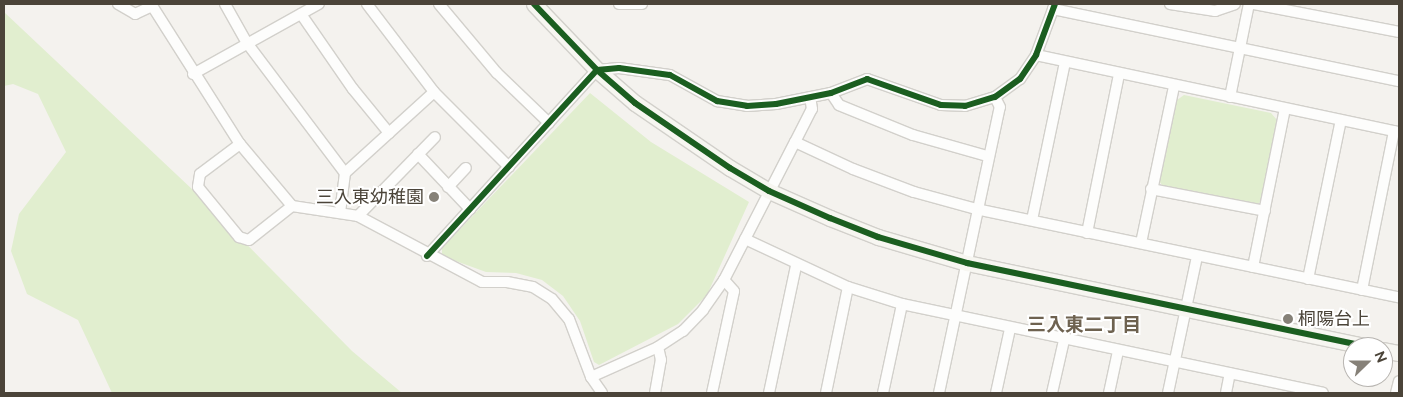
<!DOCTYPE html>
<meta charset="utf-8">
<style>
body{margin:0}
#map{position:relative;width:1403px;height:397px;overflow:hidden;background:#f4f2ee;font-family:Raleway,"Noto Sans JP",sans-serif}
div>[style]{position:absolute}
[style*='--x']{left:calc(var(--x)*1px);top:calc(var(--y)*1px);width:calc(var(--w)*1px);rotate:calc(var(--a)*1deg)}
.green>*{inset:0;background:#e1eecf}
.roads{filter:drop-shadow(1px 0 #d2d0cb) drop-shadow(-1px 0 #d2d0cb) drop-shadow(0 1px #d2d0cb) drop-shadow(0 -1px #d2d0cb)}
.street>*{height:10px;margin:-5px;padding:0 5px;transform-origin:5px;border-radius:5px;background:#fdfdfc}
.secondary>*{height:15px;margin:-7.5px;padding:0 7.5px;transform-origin:7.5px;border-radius:7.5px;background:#f7f6f1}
.cycleway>*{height:6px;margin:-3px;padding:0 3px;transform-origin:3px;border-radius:3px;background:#1b5e20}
.dots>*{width:14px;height:14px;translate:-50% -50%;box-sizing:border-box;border:2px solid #fff;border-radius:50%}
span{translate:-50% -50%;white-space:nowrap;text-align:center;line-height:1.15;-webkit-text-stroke:4px #fff;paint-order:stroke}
.poi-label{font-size:18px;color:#4b4439}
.right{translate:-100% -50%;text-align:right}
.left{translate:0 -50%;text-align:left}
.neighbourhood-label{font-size:19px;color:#6e6250;font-weight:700}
.frame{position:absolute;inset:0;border:5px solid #4b4439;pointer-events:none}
.north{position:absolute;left:1343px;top:337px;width:50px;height:50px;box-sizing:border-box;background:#fff;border:1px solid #b7b4b0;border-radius:50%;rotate:68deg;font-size:14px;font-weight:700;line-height:20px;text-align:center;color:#4b4439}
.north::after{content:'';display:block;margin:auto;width:18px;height:22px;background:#868178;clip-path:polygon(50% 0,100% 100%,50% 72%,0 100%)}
</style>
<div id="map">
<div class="green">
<div style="clip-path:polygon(4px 12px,194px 191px,352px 351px,402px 393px,112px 393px,78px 320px,27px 294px,11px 251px,19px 214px,66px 152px,38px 94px,13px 84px,4px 86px)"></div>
<div style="clip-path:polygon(590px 93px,651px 142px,749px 202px,707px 295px,678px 324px,599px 365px,594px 362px,580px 321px,563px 296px,542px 280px,516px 273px,486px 272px,442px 256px,442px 248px)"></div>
<div style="clip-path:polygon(1184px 95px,1271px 113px,1277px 120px,1261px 201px,1255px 206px,1163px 186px,1158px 180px,1177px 100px)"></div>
</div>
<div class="roads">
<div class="street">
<div style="--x:118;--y:4;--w:20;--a:30"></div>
<div style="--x:135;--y:14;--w:19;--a:-25"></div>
<div style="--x:151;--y:4;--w:166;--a:57.6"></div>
<div style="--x:240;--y:144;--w:81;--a:50"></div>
<div style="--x:292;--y:206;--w:67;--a:8.6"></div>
<div style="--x:358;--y:216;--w:140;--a:28"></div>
<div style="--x:482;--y:282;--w:25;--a:0"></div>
<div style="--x:507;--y:282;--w:26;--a:11"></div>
<div style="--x:533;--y:287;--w:22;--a:32"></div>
<div style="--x:552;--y:299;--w:26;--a:50"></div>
<div style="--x:569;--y:319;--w:62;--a:69.2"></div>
<div style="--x:591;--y:377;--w:19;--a:55"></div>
<div style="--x:225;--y:4;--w:45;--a:60.6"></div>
<div style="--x:247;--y:43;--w:163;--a:53"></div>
<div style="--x:367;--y:4;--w:111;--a:52.7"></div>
<div style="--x:434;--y:92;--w:106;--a:45"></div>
<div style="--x:439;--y:4;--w:90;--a:50"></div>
<div style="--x:497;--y:73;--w:72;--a:43.9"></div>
<div style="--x:619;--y:4;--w:23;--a:0"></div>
<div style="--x:1170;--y:4;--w:46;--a:8.8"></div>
<div style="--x:1215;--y:11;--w:21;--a:-19"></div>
<div style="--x:1254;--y:4;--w:148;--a:10.9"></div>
<div style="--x:1053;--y:9;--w:353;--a:11.8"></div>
<div style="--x:301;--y:14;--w:91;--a:55.3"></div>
<div style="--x:353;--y:89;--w:57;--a:50.7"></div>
<div style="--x:1036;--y:55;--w:371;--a:12"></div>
<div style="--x:193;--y:74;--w:144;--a:-29.1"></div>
<div style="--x:831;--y:93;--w:14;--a:56"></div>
<div style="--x:839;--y:105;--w:80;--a:22.1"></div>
<div style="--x:913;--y:135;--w:77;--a:15.8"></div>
<div style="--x:1230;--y:97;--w:95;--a:-78.5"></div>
<div style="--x:795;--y:142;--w:64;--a:25"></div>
<div style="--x:853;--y:169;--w:65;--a:20.7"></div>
<div style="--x:914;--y:192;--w:64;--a:15.3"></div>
<div style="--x:976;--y:209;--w:432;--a:11.8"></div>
<div style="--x:240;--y:144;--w:50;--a:143.1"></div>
<div style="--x:200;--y:174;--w:13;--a:99"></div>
<div style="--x:198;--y:187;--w:65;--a:50.6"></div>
<div style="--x:239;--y:237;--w:10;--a:17"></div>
<div style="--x:249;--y:240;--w:55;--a:-38.3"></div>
<div style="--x:418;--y:154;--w:76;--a:46.6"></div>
<div style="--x:448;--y:187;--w:26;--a:-47"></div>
<div style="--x:1151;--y:189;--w:116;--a:10.9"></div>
<div style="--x:340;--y:213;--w:40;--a:-82.9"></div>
<div style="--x:345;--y:173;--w:120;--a:-42.3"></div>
<div style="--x:358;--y:216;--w:110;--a:-45.7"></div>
<div style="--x:1032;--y:220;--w:161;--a:-78.2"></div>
<div style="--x:1087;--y:233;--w:161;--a:-78.6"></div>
<div style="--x:745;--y:239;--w:114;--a:25"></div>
<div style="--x:848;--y:287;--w:57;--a:17.5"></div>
<div style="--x:902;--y:304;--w:430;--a:11.9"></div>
<div style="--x:1141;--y:243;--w:159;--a:-78.1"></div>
<div style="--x:427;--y:256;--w:252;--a:-47.6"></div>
<div style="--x:597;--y:70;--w:22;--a:-5"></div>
<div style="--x:619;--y:68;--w:51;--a:7.8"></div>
<div style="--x:670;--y:75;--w:54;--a:29"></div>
<div style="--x:717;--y:101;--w:30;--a:9"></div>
<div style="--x:747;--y:106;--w:29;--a:-4"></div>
<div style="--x:776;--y:104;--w:56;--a:-11.3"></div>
<div style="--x:831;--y:93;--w:39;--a:-21"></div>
<div style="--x:867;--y:79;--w:78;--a:19.4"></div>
<div style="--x:941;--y:105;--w:24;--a:2"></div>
<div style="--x:965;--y:106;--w:31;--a:-17"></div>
<div style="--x:995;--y:97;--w:31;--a:-36"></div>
<div style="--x:1020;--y:79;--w:29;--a:-56"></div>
<div style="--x:1036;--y:55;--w:54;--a:-69.6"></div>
<div style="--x:1253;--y:267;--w:161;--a:-78.6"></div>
<div style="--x:1308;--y:279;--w:162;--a:-78.3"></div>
<div style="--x:1362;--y:290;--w:162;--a:-78.6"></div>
<div style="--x:591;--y:377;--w:73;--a:-24.1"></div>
<div style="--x:658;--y:347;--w:30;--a:-33"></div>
<div style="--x:683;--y:331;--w:29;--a:-46"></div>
<div style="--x:703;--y:310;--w:37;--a:-55"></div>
<div style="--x:724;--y:280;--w:155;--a:-62.8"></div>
<div style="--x:795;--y:142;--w:37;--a:-63"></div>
<div style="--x:812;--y:109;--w:12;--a:-99"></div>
<div style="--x:655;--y:393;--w:34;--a:-80"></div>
<div style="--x:661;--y:360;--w:13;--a:-103"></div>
<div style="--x:712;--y:393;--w:104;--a:-77.8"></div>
<div style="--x:734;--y:291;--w:15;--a:-132"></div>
<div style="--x:769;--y:393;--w:130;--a:-78"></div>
<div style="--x:826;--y:393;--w:108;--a:-78.3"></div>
<div style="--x:883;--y:393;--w:91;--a:-77.9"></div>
<div style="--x:939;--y:393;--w:292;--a:-78"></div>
<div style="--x:1000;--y:107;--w:11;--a:-117"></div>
<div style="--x:996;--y:393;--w:66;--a:-77.7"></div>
<div style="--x:1052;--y:393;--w:54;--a:-77.2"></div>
<div style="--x:1109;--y:393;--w:43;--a:-77.9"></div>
<div style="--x:1168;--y:393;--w:140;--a:-78"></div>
<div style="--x:1226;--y:393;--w:20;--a:-79"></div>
<div style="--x:1396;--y:393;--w:12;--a:-76"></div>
</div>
<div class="secondary">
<div style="--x:534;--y:4;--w:91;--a:46.3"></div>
<div style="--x:597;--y:70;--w:50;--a:41"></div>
<div style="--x:635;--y:103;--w:115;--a:34.4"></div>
<div style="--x:730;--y:168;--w:45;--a:30.5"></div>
<div style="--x:769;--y:191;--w:67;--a:23.9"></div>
<div style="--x:830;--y:218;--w:52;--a:21.6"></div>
<div style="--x:878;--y:237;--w:93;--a:16.3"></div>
<div style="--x:967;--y:263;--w:411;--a:11.8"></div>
<div style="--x:1383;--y:350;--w:16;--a:11"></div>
</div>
</div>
<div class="cycleway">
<div style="--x:534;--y:4;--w:91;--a:46.3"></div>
<div style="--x:597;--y:70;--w:50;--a:41"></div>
<div style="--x:635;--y:103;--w:115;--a:34.4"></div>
<div style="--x:730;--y:168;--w:45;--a:30.5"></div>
<div style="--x:769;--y:191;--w:67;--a:23.9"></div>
<div style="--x:830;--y:218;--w:52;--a:21.6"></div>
<div style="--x:878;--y:237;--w:93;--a:16.3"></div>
<div style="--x:967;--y:263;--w:411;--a:11.8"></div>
<div style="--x:427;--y:256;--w:252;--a:-47.6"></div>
<div style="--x:597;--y:70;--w:22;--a:-5"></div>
<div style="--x:619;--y:68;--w:51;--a:7.8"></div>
<div style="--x:670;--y:75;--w:54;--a:29"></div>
<div style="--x:717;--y:101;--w:30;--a:9"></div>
<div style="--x:747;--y:106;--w:29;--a:-4"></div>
<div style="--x:776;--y:104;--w:56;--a:-11.3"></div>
<div style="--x:831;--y:93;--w:39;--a:-21"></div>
<div style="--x:867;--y:79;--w:78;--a:19.4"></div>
<div style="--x:941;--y:105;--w:24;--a:2"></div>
<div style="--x:965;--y:106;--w:31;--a:-17"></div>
<div style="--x:995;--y:97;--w:31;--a:-36"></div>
<div style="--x:1020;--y:79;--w:29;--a:-56"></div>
<div style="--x:1036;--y:55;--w:54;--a:-69.6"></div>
</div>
<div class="dots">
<div style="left:434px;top:197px;background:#868178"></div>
<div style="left:1288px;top:319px;background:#868178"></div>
</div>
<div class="poi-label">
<span class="right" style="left:424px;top:197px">三入東幼稚園</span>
<span class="left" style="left:1298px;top:319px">桐陽台上</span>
</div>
<div class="neighbourhood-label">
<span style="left:1084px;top:325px">三入東二丁目</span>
</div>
<div class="frame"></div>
<div class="north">N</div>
</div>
